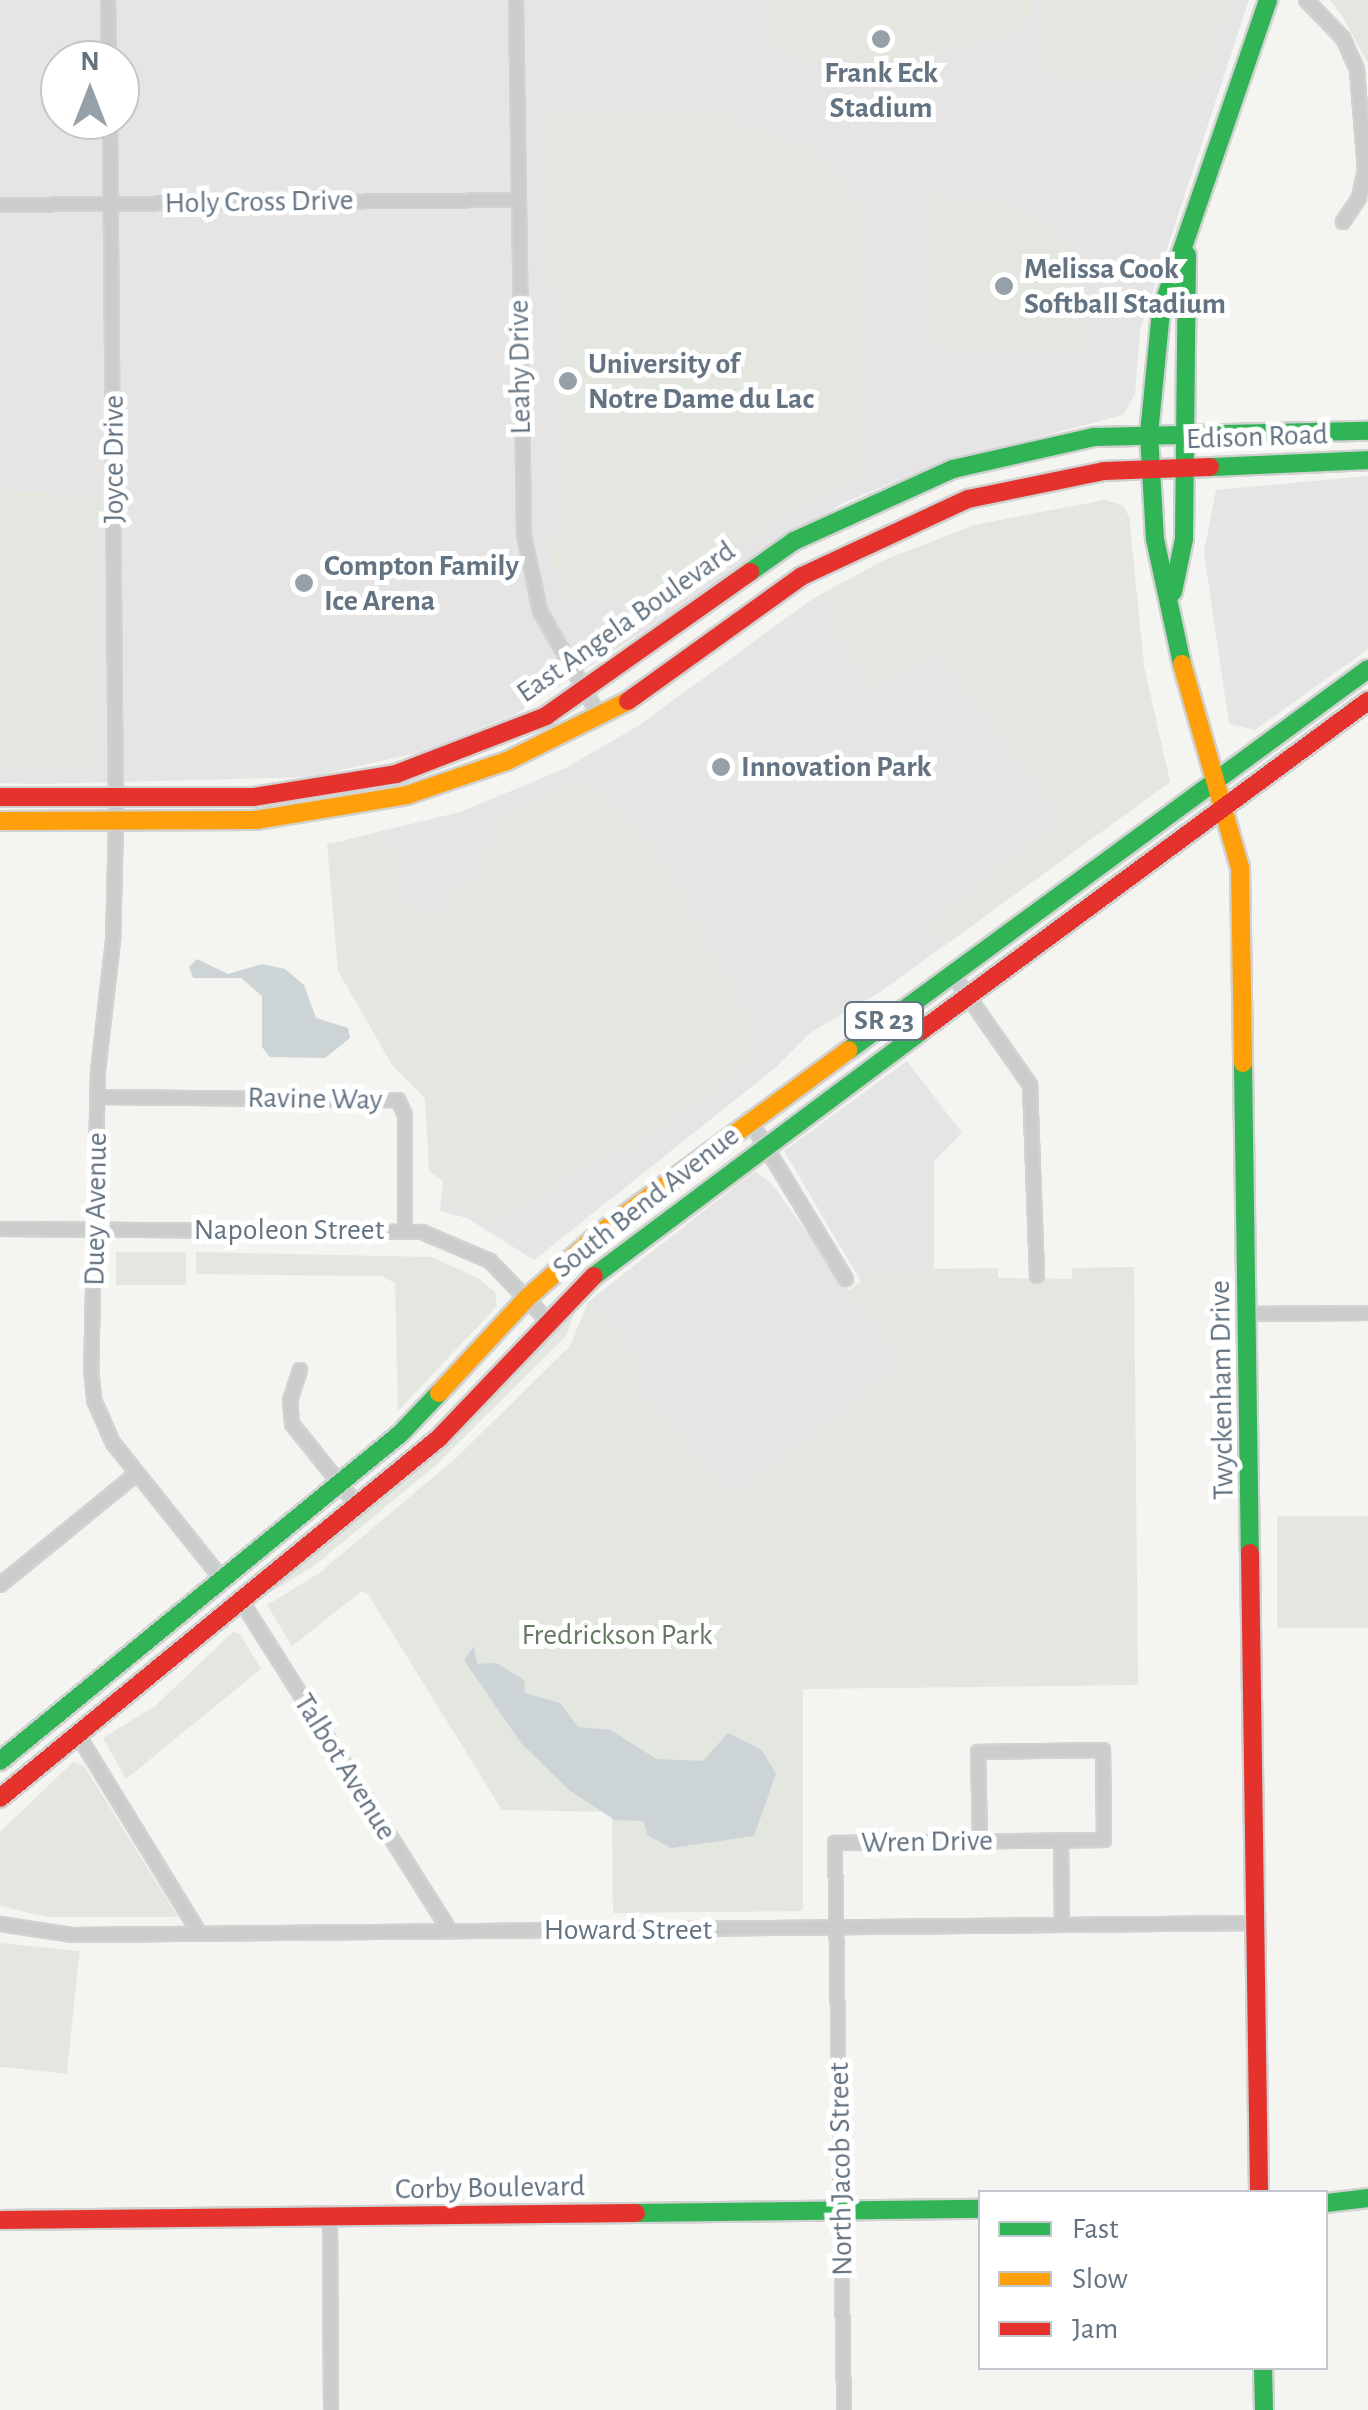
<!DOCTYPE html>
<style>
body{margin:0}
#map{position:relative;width:1368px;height:2410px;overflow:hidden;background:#f4f4f1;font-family:"Alegreya Sans",sans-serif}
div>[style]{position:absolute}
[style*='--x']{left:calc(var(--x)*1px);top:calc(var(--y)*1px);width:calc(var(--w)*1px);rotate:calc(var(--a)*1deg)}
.built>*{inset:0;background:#e4e5e4}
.green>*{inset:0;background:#e3e7e0;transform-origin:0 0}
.water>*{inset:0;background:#ccd4d6}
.roads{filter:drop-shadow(2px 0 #d0d2d1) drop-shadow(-2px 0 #d0d2d1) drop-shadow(0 2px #d0d2d1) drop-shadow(0 -2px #d0d2d1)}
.street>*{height:12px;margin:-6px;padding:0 6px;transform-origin:6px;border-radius:6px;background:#cbcdcd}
.fast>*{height:18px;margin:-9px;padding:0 9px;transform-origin:9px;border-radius:9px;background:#30b455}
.slow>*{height:18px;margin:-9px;padding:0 9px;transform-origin:9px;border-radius:9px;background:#ff9f0a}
.jam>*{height:18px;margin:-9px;padding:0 9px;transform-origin:9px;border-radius:9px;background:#e5322d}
.dots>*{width:28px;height:28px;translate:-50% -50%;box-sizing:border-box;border:5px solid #fff;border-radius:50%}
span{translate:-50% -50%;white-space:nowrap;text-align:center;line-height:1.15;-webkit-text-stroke:10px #fff;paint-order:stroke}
.shield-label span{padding:2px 8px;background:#fff;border:2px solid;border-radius:8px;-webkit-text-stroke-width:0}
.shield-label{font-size:28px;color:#637382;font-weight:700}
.poi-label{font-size:30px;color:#637382;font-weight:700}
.left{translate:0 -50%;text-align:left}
.street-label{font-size:30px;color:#637382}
.park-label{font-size:30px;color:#667962}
.legend{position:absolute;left:978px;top:2190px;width:350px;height:180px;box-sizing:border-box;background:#fff;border:2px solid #c1c7cd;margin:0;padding:12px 18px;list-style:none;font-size:30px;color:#637382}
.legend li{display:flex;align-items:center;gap:20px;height:50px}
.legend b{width:50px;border:2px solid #c1c7cd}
.north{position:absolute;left:40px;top:40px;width:100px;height:100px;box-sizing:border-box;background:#fff;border:2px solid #c1c7cd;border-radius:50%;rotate:0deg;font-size:28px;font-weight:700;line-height:40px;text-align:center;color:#637382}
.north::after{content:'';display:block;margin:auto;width:35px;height:45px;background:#96a0a9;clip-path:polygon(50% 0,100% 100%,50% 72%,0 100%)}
</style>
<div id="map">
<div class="built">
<div style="clip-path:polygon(evenodd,0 0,1249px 0,1140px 330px,1135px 394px,1123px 415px,943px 462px,843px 503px,514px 715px,421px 752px,310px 777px,37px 784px,0 783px,0 0,60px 60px,120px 60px,120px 120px,60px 120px,60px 60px)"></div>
<div style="clip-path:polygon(1368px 476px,1368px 649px,1255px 730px,1229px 724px,1204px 552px,1216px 490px)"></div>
<div style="clip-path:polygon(1105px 500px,1123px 506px,1129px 518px,1144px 667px,1170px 782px,880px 992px,810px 1033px,775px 1068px,534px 1260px,467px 1218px,440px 1211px,450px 1120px,344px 887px,345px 840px,460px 812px,564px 769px,638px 726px,811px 600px,887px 559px,975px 525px)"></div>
<div style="clip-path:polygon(907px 1061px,962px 1133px,934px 1161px,934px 1270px,873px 1270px,861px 1281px,784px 1151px)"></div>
<div style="clip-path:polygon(755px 1171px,771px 1183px,903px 1365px,729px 1497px,639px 1388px,647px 1368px,588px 1302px)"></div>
</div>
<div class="green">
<div style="clip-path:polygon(766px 0,1032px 0,1029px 31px,893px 62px,799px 64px,773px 47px)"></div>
<div style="clip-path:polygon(1046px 0,1229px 0,1201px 83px,1044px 76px)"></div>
<div style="clip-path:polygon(1330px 0,1368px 0,1368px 63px,1342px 16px)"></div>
<div style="clip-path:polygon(725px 111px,736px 124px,811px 148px,829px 161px,852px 195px,859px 219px,862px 472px,689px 573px,627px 600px,558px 600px,549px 545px,560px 530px,558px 291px,546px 290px,544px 113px)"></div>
<div style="clip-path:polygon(926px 196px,998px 200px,1043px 220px,1058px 234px,1078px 275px,1084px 353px,944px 353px,927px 336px)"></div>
<div style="left:0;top:491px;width:100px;height:275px;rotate:2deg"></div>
<div style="clip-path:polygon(1105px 500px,1123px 506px,1129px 517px,1144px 667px,1170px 782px,944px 946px,926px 925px,1064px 820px,936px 652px,873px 688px,845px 651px,821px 594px,887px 559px,975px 525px)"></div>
<div style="clip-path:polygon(574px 785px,601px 791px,656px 849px,754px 1031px,748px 1058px,719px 1088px,629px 1149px,591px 1164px,508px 1216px,484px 1222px,453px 1206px,442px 1180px,429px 1171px,425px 1098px,392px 1065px,338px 971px,327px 844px,387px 834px,400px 898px,422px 917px,437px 918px,458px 889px,480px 874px,503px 817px,518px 805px)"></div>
<div style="left:116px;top:1252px;width:70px;height:33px"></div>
<div style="clip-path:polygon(196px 1252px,431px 1257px,478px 1278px,495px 1292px,497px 1306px,398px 1411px,395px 1283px,381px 1276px,196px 1274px)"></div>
<div style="clip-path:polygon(1134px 1267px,1138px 1685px,803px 1689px,803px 1911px,613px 1913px,612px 1812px,502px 1810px,368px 1594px,362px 1591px,292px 1646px,267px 1605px,318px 1574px,454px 1460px,570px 1346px,588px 1302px,647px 1368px,639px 1388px,729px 1497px,903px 1365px,849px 1291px,873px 1270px,998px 1268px,998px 1278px,1072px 1279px,1072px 1268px)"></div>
<div style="clip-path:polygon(578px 1302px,566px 1336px,437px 1464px,314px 1566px,264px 1596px,453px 1437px)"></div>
<div style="left:1368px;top:1516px;width:112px;height:91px;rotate:90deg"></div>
<div style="clip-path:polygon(233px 1632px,240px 1634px,261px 1669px,126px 1779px,103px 1738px,155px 1706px)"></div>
<div style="clip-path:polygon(73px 1762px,84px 1766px,178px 1917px,47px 1917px,0 1906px,0 1832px)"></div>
<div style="left:0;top:1943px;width:80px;height:123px;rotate:6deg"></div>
</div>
<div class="water">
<div style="clip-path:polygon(197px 959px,228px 974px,262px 964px,285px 969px,304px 985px,316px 1018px,348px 1028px,350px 1038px,325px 1058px,270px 1057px,262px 1047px,262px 996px,241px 978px,193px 978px,189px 967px)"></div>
<div style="clip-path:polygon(474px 1646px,477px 1664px,496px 1663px,524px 1680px,525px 1693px,560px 1703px,578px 1727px,611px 1730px,656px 1759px,703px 1761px,728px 1733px,762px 1750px,776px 1774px,754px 1836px,671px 1848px,647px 1835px,644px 1821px,615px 1820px,569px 1790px,521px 1743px,464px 1660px)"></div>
</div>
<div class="roads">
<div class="street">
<div style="--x:108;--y:0;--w:60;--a:89"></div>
<div style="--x:516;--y:0;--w:535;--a:89.14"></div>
<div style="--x:524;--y:535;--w:78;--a:78.1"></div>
<div style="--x:540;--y:611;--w:122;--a:60.5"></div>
<div style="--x:1306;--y:0;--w:53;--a:45.8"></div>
<div style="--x:1343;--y:38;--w:35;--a:66"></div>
<div style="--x:1357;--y:70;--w:99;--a:85.4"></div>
<div style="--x:1365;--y:169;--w:30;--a:102"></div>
<div style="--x:1359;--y:198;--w:29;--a:124"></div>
<div style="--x:110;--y:120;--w:702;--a:89.51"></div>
<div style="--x:116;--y:822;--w:119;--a:91.4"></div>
<div style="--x:113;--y:941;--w:130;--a:96.6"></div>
<div style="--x:98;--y:1070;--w:299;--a:91.3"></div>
<div style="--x:91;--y:1369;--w:31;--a:84"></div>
<div style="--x:94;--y:1400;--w:47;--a:66.2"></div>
<div style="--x:113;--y:1443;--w:174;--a:51.3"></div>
<div style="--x:0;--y:205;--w:518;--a:-0.55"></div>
<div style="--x:951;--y:972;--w:138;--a:55"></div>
<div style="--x:1030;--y:1085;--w:191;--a:87.9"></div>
<div style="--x:98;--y:1097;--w:300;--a:0.6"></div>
<div style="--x:398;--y:1100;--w:17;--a:65"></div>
<div style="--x:405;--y:1115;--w:116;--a:90"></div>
<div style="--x:749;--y:1119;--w:187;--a:58.8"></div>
<div style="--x:0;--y:1229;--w:422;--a:0.4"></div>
<div style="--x:422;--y:1232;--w:74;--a:23.1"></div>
<div style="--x:490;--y:1261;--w:81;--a:46"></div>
<div style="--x:1248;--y:1314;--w:120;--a:-0.5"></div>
<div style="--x:300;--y:1370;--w:32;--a:108"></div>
<div style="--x:290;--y:1400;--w:24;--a:85"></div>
<div style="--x:292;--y:1424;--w:105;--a:51.2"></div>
<div style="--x:0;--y:1585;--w:174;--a:-39.2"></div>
<div style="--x:242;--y:1602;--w:388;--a:57.7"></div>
<div style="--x:78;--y:1735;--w:233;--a:58.5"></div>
<div style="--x:1061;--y:1840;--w:85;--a:89.3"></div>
<div style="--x:0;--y:1924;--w:74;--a:8.6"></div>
<div style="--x:73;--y:1935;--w:1183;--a:-0.58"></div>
<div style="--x:330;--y:2218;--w:192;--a:89.7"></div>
<div style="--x:844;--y:2410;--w:567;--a:-90.91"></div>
<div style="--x:835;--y:1843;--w:269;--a:-0.6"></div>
<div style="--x:1104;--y:1840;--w:90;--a:-90.6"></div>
<div style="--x:1103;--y:1750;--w:125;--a:179.1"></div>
<div style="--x:978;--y:1752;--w:89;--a:88.7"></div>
</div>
<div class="fast">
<div style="--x:1210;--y:467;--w:158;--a:-2.5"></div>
<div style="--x:750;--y:572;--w:54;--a:-35.2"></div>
<div style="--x:794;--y:541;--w:175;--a:-24.4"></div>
<div style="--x:953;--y:469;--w:145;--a:-12.8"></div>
<div style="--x:1094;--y:437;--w:274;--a:-1.3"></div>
<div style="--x:1173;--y:592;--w:54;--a:-78.3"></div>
<div style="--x:1184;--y:539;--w:284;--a:-89.4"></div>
<div style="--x:1182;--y:664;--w:128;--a:-102.2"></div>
<div style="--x:1155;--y:539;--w:105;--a:-93.3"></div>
<div style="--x:1149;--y:434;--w:124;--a:-84.4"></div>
<div style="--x:1161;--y:311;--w:329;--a:-71"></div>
<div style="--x:849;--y:1050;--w:644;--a:-36.28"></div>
<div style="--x:1243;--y:1063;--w:490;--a:89.2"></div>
<div style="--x:594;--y:1276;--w:409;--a:-36.8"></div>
<div style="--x:0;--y:1761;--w:517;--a:-39.27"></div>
<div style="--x:400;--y:1434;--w:57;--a:-46.4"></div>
<div style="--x:1326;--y:2203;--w:42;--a:-6.8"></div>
<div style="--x:636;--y:2213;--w:345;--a:-0.7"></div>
<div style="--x:1263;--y:2368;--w:42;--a:88.6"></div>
</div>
<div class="slow">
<div style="--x:1182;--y:664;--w:211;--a:74.1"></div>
<div style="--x:1240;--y:867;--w:196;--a:89.1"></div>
<div style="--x:0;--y:821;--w:256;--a:-0.2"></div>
<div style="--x:256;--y:820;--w:153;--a:-9.4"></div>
<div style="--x:407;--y:795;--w:106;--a:-18.8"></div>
<div style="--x:507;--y:761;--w:135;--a:-26.4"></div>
<div style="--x:439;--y:1393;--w:128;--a:-47.2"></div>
<div style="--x:526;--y:1299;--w:98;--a:-41.7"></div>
<div style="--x:599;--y:1234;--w:310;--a:-36.4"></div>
</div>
<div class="jam">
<div style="--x:628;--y:701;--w:214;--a:-35.7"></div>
<div style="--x:802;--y:576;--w:183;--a:-24.9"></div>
<div style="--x:968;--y:499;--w:139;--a:-11.6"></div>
<div style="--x:1104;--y:471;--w:106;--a:-2.2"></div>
<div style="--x:0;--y:797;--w:254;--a:0"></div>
<div style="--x:254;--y:797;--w:144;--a:-9.2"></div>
<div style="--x:396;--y:774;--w:161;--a:-21.1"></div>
<div style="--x:546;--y:716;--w:250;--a:-35.2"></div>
<div style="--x:921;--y:1031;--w:556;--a:-36.44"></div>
<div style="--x:1250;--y:1553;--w:639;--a:89.19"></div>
<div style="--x:0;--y:1798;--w:568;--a:-39.35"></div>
<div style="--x:439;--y:1438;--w:224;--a:-46.3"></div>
<div style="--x:0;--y:2220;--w:636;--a:-0.63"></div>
</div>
</div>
<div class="dots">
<div style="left:881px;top:39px;background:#96a0a9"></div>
<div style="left:1004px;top:286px;background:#96a0a9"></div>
<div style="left:568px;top:381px;background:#96a0a9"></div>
<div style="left:304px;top:583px;background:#96a0a9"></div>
<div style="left:721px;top:767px;background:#96a0a9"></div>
</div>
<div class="shield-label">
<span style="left:884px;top:1021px">SR 23</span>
</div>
<div class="poi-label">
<span style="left:881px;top:90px">Frank Eck<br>Stadium</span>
<span class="left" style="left:1024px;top:286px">Melissa Cook<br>Softball Stadium</span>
<span class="left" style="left:588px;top:381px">University of<br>Notre Dame du Lac</span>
<span class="left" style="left:324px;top:583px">Compton Family<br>Ice Arena</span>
<span class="left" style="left:741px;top:767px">Innovation Park</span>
</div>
<div class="street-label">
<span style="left:259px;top:202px;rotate:-1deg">Holy Cross Drive</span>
<span style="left:520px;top:367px;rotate:-91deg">Leahy Drive</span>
<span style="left:1257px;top:437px;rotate:-2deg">Edison Road</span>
<span style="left:114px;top:459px;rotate:-90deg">Joyce Drive</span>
<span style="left:626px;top:622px;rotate:-35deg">East Angela Boulevard</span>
<span style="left:315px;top:1099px;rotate:1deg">Ravine Way</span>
<span style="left:646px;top:1202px;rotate:-38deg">South Bend Avenue</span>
<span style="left:96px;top:1209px;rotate:-89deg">Duey Avenue</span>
<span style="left:289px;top:1230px">Napoleon Street</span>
<span style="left:1222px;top:1390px;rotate:-91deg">Twyckenham Drive</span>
<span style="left:345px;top:1767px;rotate:58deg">Talbot Avenue</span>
<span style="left:927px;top:1842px;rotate:-1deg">Wren Drive</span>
<span style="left:628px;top:1930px">Howard Street</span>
<span style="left:841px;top:2169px;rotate:-91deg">North Jacob Street</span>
<span style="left:490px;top:2188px;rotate:-1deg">Corby Boulevard</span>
</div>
<div class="park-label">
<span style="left:617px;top:1635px">Fredrickson Park</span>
</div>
<ul class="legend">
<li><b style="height:12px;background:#30b455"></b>Fast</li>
<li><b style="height:12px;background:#ff9f0a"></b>Slow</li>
<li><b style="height:12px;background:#e5322d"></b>Jam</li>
</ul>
<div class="north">N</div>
</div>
